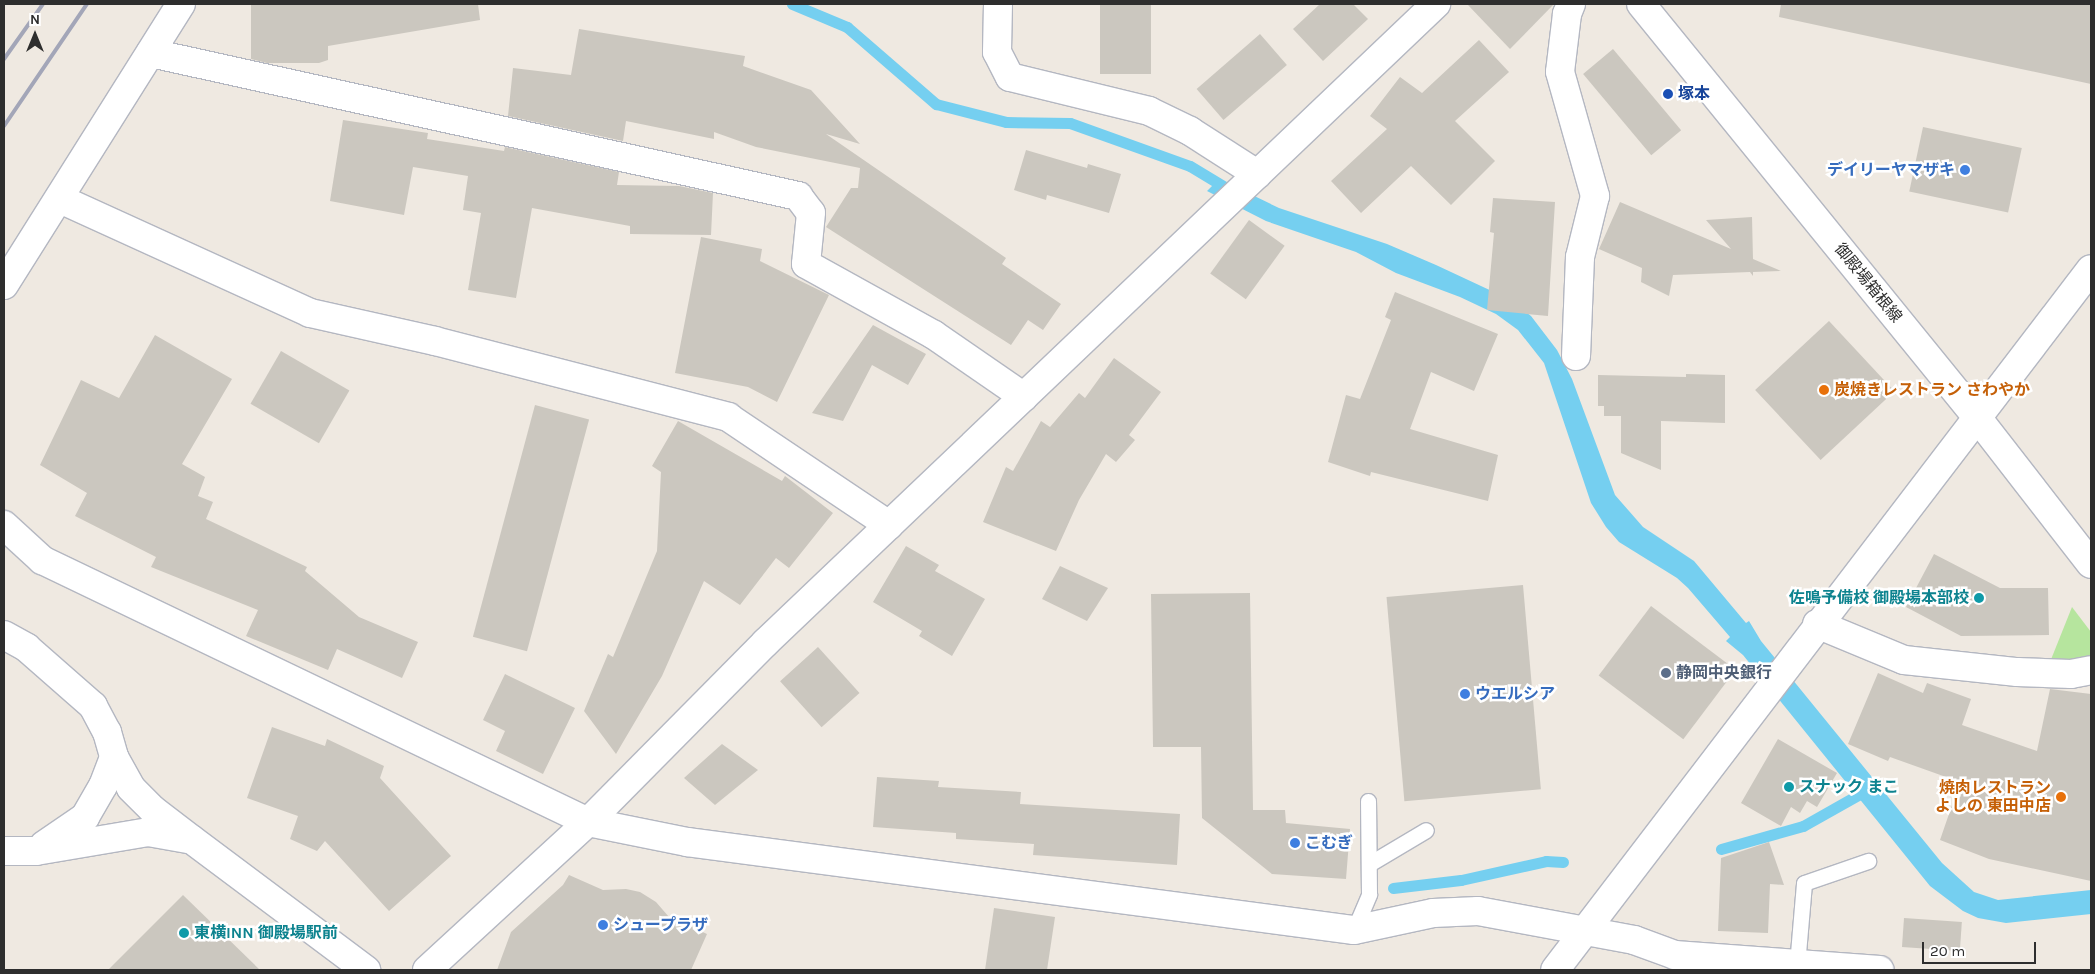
<!DOCTYPE html>
<meta charset="utf-8">
<style>
body{margin:0}
#map{position:relative;width:2095px;height:974px;overflow:hidden;background:#efe9e1;font-family:Karla,"Noto Sans JP",sans-serif}
div>[style]{position:absolute}
[style*='--x']{left:calc(var(--x)*1px);top:calc(var(--y)*1px);width:calc(var(--w)*1px);rotate:calc(var(--a)*1deg)}
.green>*{inset:0;background:#b6e59e}
.water>*{inset:0;background:#75cff0}
.stream>*{height:11px;margin:-5.5px;padding:0 5.5px;transform-origin:5.5px;border-radius:5.5px;background:#75cff0}
.building>*{inset:0;background:#cbc7bf;transform-origin:0 0}
.roads{filter:drop-shadow(1px 0 #b4b7c1) drop-shadow(-1px 0 #b4b7c1) drop-shadow(0 1px #b4b7c1) drop-shadow(0 -1px #b4b7c1)}
.service>*{height:15px;margin:-7.5px;padding:0 7.5px;transform-origin:7.5px;border-radius:7.5px;background:#fff}
.minor>*{height:28px;margin:-14px;padding:0 14px;transform-origin:14px;border-radius:14px;background:#fff}
.tertiary>*{height:28px;margin:-14px;padding:0 14px;transform-origin:14px;border-radius:14px;background:#fff}
.secondary>*{height:28px;margin:-14px;padding:0 14px;transform-origin:14px;border-radius:14px;background:#fff}
.rail>*{height:4px;margin:-2px;padding:0 2px;transform-origin:2px;border-radius:2px;background:#a3a6b8}
.dots>*{width:14px;height:14px;translate:-50% -50%;box-sizing:border-box;border:2px solid #fff;border-radius:50%}
span{translate:-50% -50%;white-space:nowrap;text-align:center;line-height:1.15;-webkit-text-stroke:5px #fff;paint-order:stroke}
.transit-label{font-size:16px;color:#164399;font-weight:700}
.left{translate:0 -50%;text-align:left}
.shop-label{font-size:16px;color:#366cbe;font-weight:700}
.right{translate:-100% -50%;text-align:right}
.street-label{font-size:16px;color:#2e2e2e}
.food-label{font-size:16px;color:#c56008;font-weight:700}
.culture-label{font-size:16px;color:#0d838f;font-weight:700}
.service-label{font-size:16px;color:#4e5e75;font-weight:700}
.frame{position:absolute;inset:0;border:5px solid #2e2e2e;pointer-events:none}
.north{position:absolute;left:10px;top:10px;width:50px;height:50px;-webkit-text-stroke:4px #fff;paint-order:stroke;rotate:0deg;font-size:14px;font-weight:700;line-height:20px;text-align:center;color:#2e2e2e}
.north::after{content:'';display:block;margin:auto;width:18px;height:22px;background:#2e2e2e;clip-path:polygon(50% 0,100% 100%,50% 72%,0 100%)}
.scale{position:absolute;left:1922px;top:942px;width:114px;height:22px;box-sizing:border-box;border:2px solid #2e2e2e;border-top:0;padding-left:6px;font-size:15px;line-height:18px;white-space:nowrap;color:#2e2e2e;-webkit-text-stroke:4px #fff;paint-order:stroke}
</style>
<div id="map">
<div class="green">
<div style="clip-path:polygon(2072px 607px,2091px 632px,2091px 661px,2050px 662px)"></div>
</div>
<div class="water">
<div style="clip-path:polygon(1219px 179px,1279px 208px,1387px 244px,1436px 265px,1511px 300px,1531px 316px,1557px 350px,1572px 379px,1615px 495px,1643px 527px,1694px 561px,1746px 623px,1749px 621px,1761px 641px,1942px 863px,1974px 892px,1998px 900px,2091px 890px,2091px 914px,2006px 923px,1978px 918px,1963px 911px,1930px 886px,1743px 655px,1726px 641px,1730px 637px,1688px 588px,1677px 578px,1619px 542px,1606px 527px,1591px 503px,1544px 363px,1518px 330px,1496px 314px,1460px 297px,1396px 273px,1356px 252px,1266px 221px,1207px 191px)"></div>
</div>
<div class="stream">
<div style="--x:792;--y:4;--w:60;--a:22.7"></div>
<div style="--x:847;--y:27;--w:118;--a:40.9"></div>
<div style="--x:936;--y:104;--w:72;--a:14.4"></div>
<div style="--x:1006;--y:122;--w:64;--a:0.9"></div>
<div style="--x:1070;--y:123;--w:127;--a:19.7"></div>
<div style="--x:1190;--y:166;--w:44;--a:31.2"></div>
<div style="--x:1721;--y:849;--w:85;--a:-15.7"></div>
<div style="--x:1803;--y:826;--w:73;--a:-29.4"></div>
<div style="--x:1393;--y:888;--w:68;--a:-6.7"></div>
<div style="--x:1461;--y:880;--w:87;--a:-12.6"></div>
<div style="--x:1546;--y:861;--w:17;--a:3"></div>
</div>
<div class="building">
<div style="clip-path:polygon(251px 4px,478px 4px,480px 20px,328px 46px,328px 60px,319px 63px,267px 63px,251px 59px)"></div>
<div style="left:1100px;top:4px;width:51px;height:70px"></div>
<div style="clip-path:polygon(1320px 4px,1353px 4px,1368px 19px,1323px 61px,1293px 29px)"></div>
<div style="clip-path:polygon(1467px 4px,1554px 4px,1510px 49px)"></div>
<div style="clip-path:polygon(1781px 4px,2091px 4px,2091px 84px,1779px 17px)"></div>
<div style="clip-path:polygon(579px 29px,745px 56px,743px 66px,811px 90px,860px 144px,826px 134px,1006px 258px,1002px 264px,1061px 304px,1043px 330px,1028px 320px,1011px 345px,826px 227px,851px 188px,858px 188px,860px 168px,756px 147px,714px 132px,714px 139px,626px 121px,623px 141px,508px 116px,513px 68px,571px 75px)"></div>
<div style="left:1260px;top:34px;width:41px;height:84px;rotate:49deg"></div>
<div style="clip-path:polygon(1479px 40px,1509px 72px,1455px 121px,1495px 161px,1451px 205px,1411px 166px,1361px 213px,1331px 181px,1387px 129px,1370px 116px,1400px 77px,1422px 93px)"></div>
<div style="left:1613px;top:49px;width:106px;height:39px;rotate:50deg"></div>
<div style="clip-path:polygon(343px 120px,428px 133px,427px 139px,504px 151px,505px 147px,619px 172px,617px 185px,679px 186px,713px 193px,711px 235px,630px 234px,630px 226px,532px 208px,516px 298px,468px 290px,481px 213px,463px 210px,468px 176px,413px 167px,404px 215px,330px 201px)"></div>
<div style="left:1923px;top:127px;width:101px;height:66px;rotate:12deg"></div>
<div style="clip-path:polygon(1026px 150px,1087px 168px,1088px 164px,1121px 174px,1109px 213px,1047px 195px,1046px 200px,1014px 190px)"></div>
<div style="clip-path:polygon(1493px 198px,1555px 202px,1548px 316px,1487px 310px,1494px 233px,1490px 232px)"></div>
<div style="clip-path:polygon(1620px 202px,1731px 249px,1706px 220px,1752px 217px,1753px 259px,1781px 271px,1753px 272px,1753px 276px,1750px 272px,1673px 275px,1669px 296px,1641px 282px,1642px 268px,1599px 249px)"></div>
<div style="left:1249px;top:220px;width:44px;height:66px;rotate:36deg"></div>
<div style="clip-path:polygon(701px 237px,762px 249px,760px 261px,829px 295px,777px 402px,748px 387px,675px 373px)"></div>
<div style="clip-path:polygon(1395px 292px,1498px 334px,1474px 391px,1431px 372px,1410px 429px,1498px 455px,1488px 501px,1371px 472px,1370px 476px,1328px 462px,1346px 395px,1360px 399px,1391px 320px,1385px 317px)"></div>
<div style="left:1829px;top:321px;width:96px;height:101px;rotate:47deg"></div>
<div style="clip-path:polygon(873px 325px,926px 354px,908px 385px,872px 365px,843px 421px,812px 413px)"></div>
<div style="clip-path:polygon(155px 335px,232px 379px,182px 464px,205px 477px,198px 496px,213px 502px,206px 519px,307px 567px,305px 571px,359px 617px,418px 642px,402px 678px,337px 649px,328px 670px,246px 636px,258px 610px,151px 567px,156px 557px,75px 516px,87px 493px,40px 465px,81px 380px,119px 398px)"></div>
<div style="left:281px;top:351px;width:79px;height:61px;rotate:30deg"></div>
<div style="clip-path:polygon(1114px 358px,1161px 392px,1129px 435px,1135px 440px,1116px 462px,1106px 454px,1079px 500px,1056px 551px,983px 522px,1006px 467px,1013px 471px,1041px 421px,1050px 427px,1079px 393px,1085px 398px)"></div>
<div style="clip-path:polygon(1686px 374px,1725px 375px,1725px 423px,1661px 421px,1661px 470px,1621px 453px,1621px 416px,1604px 416px,1604px 406px,1598px 406px,1598px 375px,1686px 377px)"></div>
<div style="left:535px;top:405px;width:56px;height:240px;rotate:15deg"></div>
<div style="clip-path:polygon(678px 421px,782px 481px,785px 476px,833px 513px,789px 568px,776px 558px,740px 605px,704px 581px,662px 676px,616px 754px,584px 711px,608px 654px,613px 657px,657px 551px,661px 472px,652px 466px)"></div>
<div style="clip-path:polygon(906px 546px,939px 565px,935px 571px,985px 599px,952px 656px,919px 636px,922px 631px,873px 602px)"></div>
<div style="clip-path:polygon(1934px 554px,2000px 588px,2048px 588px,2049px 635px,1961px 636px,1906px 607px)"></div>
<div style="clip-path:polygon(1060px 566px,1108px 588px,1087px 621px,1042px 599px)"></div>
<div style="left:1523px;top:585px;width:205px;height:137px;rotate:85deg"></div>
<div style="clip-path:polygon(1250px 593px,1253px 810px,1285px 810px,1286px 823px,1350px 829px,1346px 879px,1272px 874px,1202px 818px,1201px 747px,1153px 747px,1151px 594px)"></div>
<div style="left:1651px;top:606px;width:106px;height:87px;rotate:37deg"></div>
<div style="left:818px;top:647px;width:62px;height:51px;rotate:48deg"></div>
<div style="clip-path:polygon(1878px 673px,1923px 693px,1927px 683px,1971px 699px,1962px 725px,2037px 751px,2050px 689px,2091px 694px,2091px 881px,1989px 859px,1940px 840px,1960px 782px,1890px 757px,1888px 761px,1848px 744px)"></div>
<div style="clip-path:polygon(505px 674px,575px 708px,543px 774px,496px 751px,505px 731px,483px 720px)"></div>
<div style="clip-path:polygon(272px 727px,325px 746px,327px 739px,384px 766px,380px 778px,451px 856px,389px 911px,325px 841px,317px 851px,290px 839px,298px 816px,247px 798px)"></div>
<div style="clip-path:polygon(1778px 739px,1837px 773px,1817px 807px,1807px 801px,1800px 813px,1791px 807px,1781px 826px,1741px 803px)"></div>
<div style="clip-path:polygon(722px 744px,758px 770px,715px 805px,684px 778px)"></div>
<div style="clip-path:polygon(877px 777px,939px 781px,938px 787px,1021px 792px,1020px 804px,1180px 814px,1177px 865px,1033px 855px,1034px 844px,956px 839px,956px 833px,873px 827px)"></div>
<div style="clip-path:polygon(1769px 842px,1784px 885px,1770px 884px,1768px 933px,1718px 931px,1721px 858px)"></div>
<div style="clip-path:polygon(569px 875px,603px 890px,626px 889px,640px 892px,656px 902px,669px 917px,707px 934px,691px 970px,497px 970px,511px 932px,563px 885px)"></div>
<div style="clip-path:polygon(183px 895px,260px 970px,108px 970px)"></div>
<div style="clip-path:polygon(994px 908px,1055px 917px,1047px 970px,985px 970px)"></div>
<div style="left:1904px;top:918px;width:58px;height:29px;rotate:4deg"></div>
</div>
<div class="roads">
<div class="service">
<div style="--x:1369;--y:864;--w:66;--a:-30.8"></div>
<div style="--x:1354;--y:930;--w:39;--a:-67"></div>
<div style="--x:1369;--y:894;--w:93;--a:-90.6"></div>
<div style="--x:1797;--y:965;--w:82;--a:-85.1"></div>
<div style="--x:1804;--y:883;--w:68;--a:-19"></div>
</div>
<div class="minor">
<div style="--x:998;--y:4;--w:48;--a:91.2"></div>
<div style="--x:997;--y:52;--w:28;--a:63"></div>
<div style="--x:1010;--y:77;--w:143;--a:13.7"></div>
<div style="--x:1149;--y:111;--w:46;--a:26"></div>
<div style="--x:1190;--y:131;--w:80;--a:32.7"></div>
<div style="--x:1571;--y:4;--w:11;--a:112"></div>
<div style="--x:1567;--y:14;--w:58;--a:96.9"></div>
<div style="--x:1560;--y:72;--w:129;--a:74.2"></div>
<div style="--x:1595;--y:196;--w:63;--a:103.8"></div>
<div style="--x:1580;--y:257;--w:99;--a:92.3"></div>
<div style="--x:151;--y:53;--w:663;--a:12.46"></div>
<div style="--x:798;--y:196;--w:21;--a:53"></div>
<div style="--x:811;--y:213;--w:51;--a:95.6"></div>
<div style="--x:806;--y:264;--w:146;--a:29"></div>
<div style="--x:934;--y:335;--w:109;--a:34.6"></div>
<div style="--x:60;--y:199;--w:275;--a:24.5"></div>
<div style="--x:310;--y:313;--w:128;--a:12.6"></div>
<div style="--x:435;--y:341;--w:303;--a:14.5"></div>
<div style="--x:728;--y:417;--w:194;--a:33.9"></div>
<div style="--x:4;--y:285;--w:332;--a:-57.8"></div>
<div style="--x:4;--y:525;--w:52;--a:42.6"></div>
<div style="--x:42;--y:560;--w:606;--a:25.63"></div>
<div style="--x:588;--y:822;--w:101;--a:11.4"></div>
<div style="--x:687;--y:842;--w:673;--a:7.52"></div>
<div style="--x:1354;--y:930;--w:81;--a:-12.1"></div>
<div style="--x:1433;--y:913;--w:45;--a:-2.5"></div>
<div style="--x:1478;--y:911;--w:159;--a:10.5"></div>
<div style="--x:1634;--y:940;--w:44;--a:20.1"></div>
<div style="--x:1675;--y:955;--w:205;--a:4.2"></div>
<div style="--x:1817;--y:624;--w:94;--a:22.5"></div>
<div style="--x:1904;--y:660;--w:114;--a:6.1"></div>
<div style="--x:2017;--y:672;--w:54;--a:2.1"></div>
<div style="--x:2071;--y:674;--w:20;--a:-11"></div>
<div style="--x:4;--y:635;--w:26;--a:29"></div>
<div style="--x:27;--y:648;--w:88;--a:41.3"></div>
<div style="--x:93;--y:706;--w:30;--a:62"></div>
<div style="--x:107;--y:732;--w:26;--a:74"></div>
<div style="--x:114;--y:757;--w:35;--a:61"></div>
<div style="--x:131;--y:788;--w:31;--a:45"></div>
<div style="--x:153;--y:810;--w:48;--a:37.3"></div>
<div style="--x:765;--y:643;--w:927;--a:-43.6"></div>
<div style="--x:44;--y:845;--w:50;--a:-34.3"></div>
<div style="--x:85;--y:817;--w:36;--a:-60"></div>
<div style="--x:103;--y:786;--w:31;--a:-69"></div>
<div style="--x:4;--y:851;--w:32;--a:0"></div>
<div style="--x:36;--y:851;--w:114;--a:-9.6"></div>
<div style="--x:148;--y:832;--w:40;--a:10"></div>
<div style="--x:427;--y:970;--w:219;--a:-42.6"></div>
</div>
<div class="tertiary">
<div style="--x:588;--y:822;--w:252;--a:-45.3"></div>
<div style="--x:191;--y:839;--w:219;--a:36.8"></div>
<div style="--x:1555;--y:970;--w:882;--a:-52.6"></div>
</div>
<div class="secondary">
<div style="--x:1641;--y:4;--w:531;--a:50.89"></div>
<div style="--x:1976;--y:416;--w:187;--a:52.2"></div>
</div>
</div>
<div class="rail">
<div style="--x:4;--y:59;--w:67;--a:-54.7"></div>
<div style="--x:4;--y:126;--w:148;--a:-55.8"></div>
</div>
<div class="dots">
<div style="left:1668px;top:94px;background:#1a4fb4"></div>
<div style="left:1965px;top:170px;background:#3f7fe0"></div>
<div style="left:1824px;top:390px;background:#e8710a"></div>
<div style="left:1979px;top:598px;background:#0f9aa8"></div>
<div style="left:1666px;top:673px;background:#5c6f8a"></div>
<div style="left:1465px;top:694px;background:#3f7fe0"></div>
<div style="left:1789px;top:787px;background:#0f9aa8"></div>
<div style="left:2061px;top:797px;background:#e8710a"></div>
<div style="left:1295px;top:843px;background:#3f7fe0"></div>
<div style="left:603px;top:925px;background:#3f7fe0"></div>
<div style="left:184px;top:933px;background:#0f9aa8"></div>
</div>
<div class="transit-label">
<span class="left" style="left:1678px;top:94px">塚本</span>
</div>
<div class="shop-label">
<span class="right" style="left:1955px;top:170px">デイリーヤマザキ</span>
<span class="left" style="left:1475px;top:694px">ウエルシア</span>
<span class="left" style="left:1305px;top:843px">こむぎ</span>
<span class="left" style="left:613px;top:925px">シュープラザ</span>
</div>
<div class="street-label">
<span style="left:1868px;top:283px;rotate:51deg">御殿場箱根線</span>
</div>
<div class="food-label">
<span class="left" style="left:1834px;top:390px">炭焼きレストラン さわやか</span>
<span class="right" style="left:2051px;top:797px">焼肉レストラン<br>よしの 東田中店</span>
</div>
<div class="culture-label">
<span class="right" style="left:1969px;top:598px">佐鳴予備校 御殿場本部校</span>
<span class="left" style="left:1799px;top:787px">スナック まこ</span>
<span class="left" style="left:194px;top:933px">東横INN 御殿場駅前</span>
</div>
<div class="service-label">
<span class="left" style="left:1676px;top:673px">静岡中央銀行</span>
</div>
<div class="frame"></div>
<div class="north">N</div>
<div class="scale">20 m</div>
</div>
